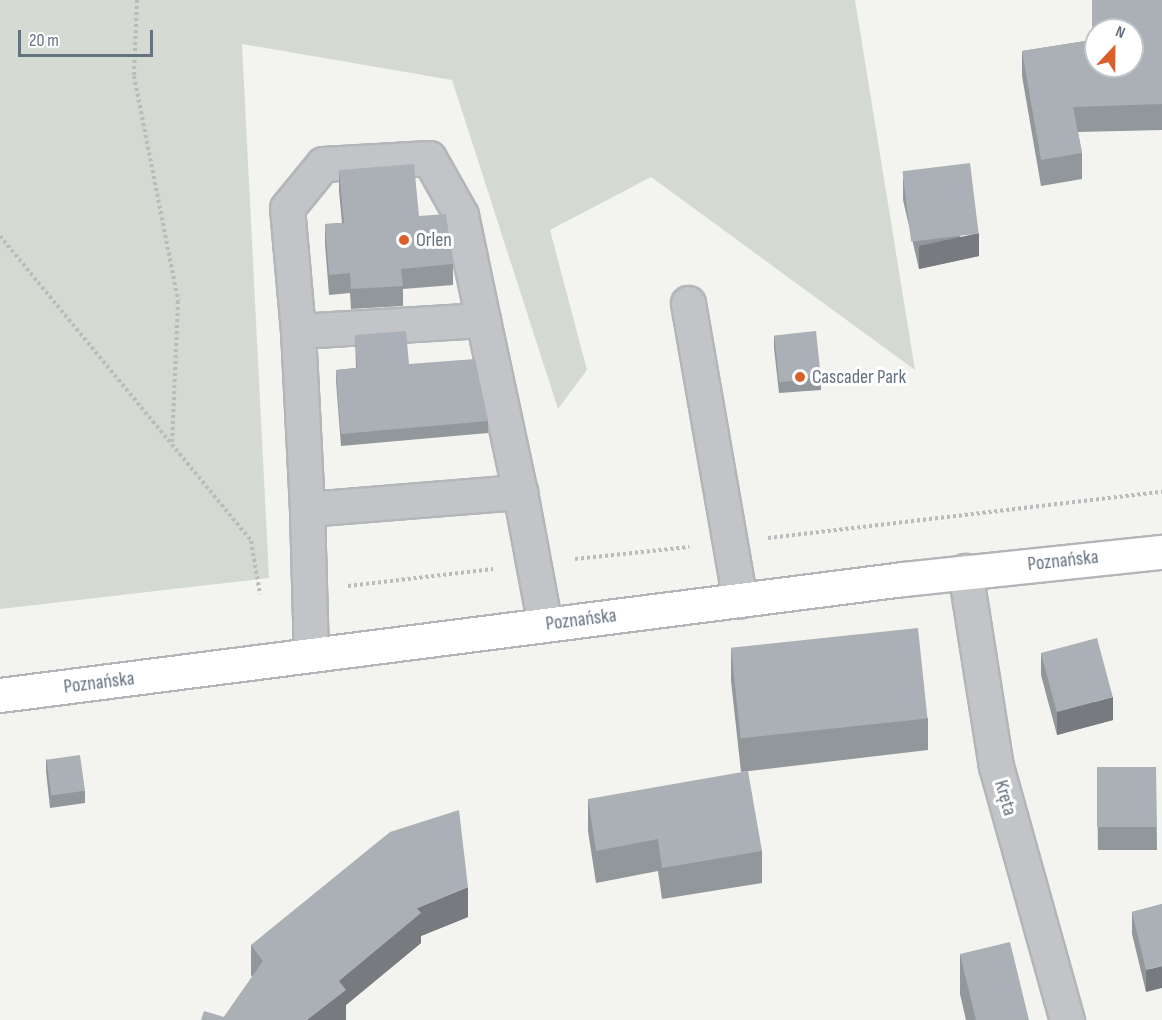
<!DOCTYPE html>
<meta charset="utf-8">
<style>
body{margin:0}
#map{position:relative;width:1162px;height:1020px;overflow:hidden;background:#f3f4ef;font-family:"Sofia Sans Condensed",sans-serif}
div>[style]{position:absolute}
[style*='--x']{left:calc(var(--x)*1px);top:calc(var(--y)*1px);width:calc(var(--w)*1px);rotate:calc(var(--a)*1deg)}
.green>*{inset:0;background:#d4dad1}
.path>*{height:4px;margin-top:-2px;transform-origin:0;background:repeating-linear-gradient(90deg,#b9bbbd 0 3px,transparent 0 6px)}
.roads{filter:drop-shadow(2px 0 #b2b6b9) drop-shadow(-2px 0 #b2b6b9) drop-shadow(0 2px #b2b6b9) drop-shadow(0 -2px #b2b6b9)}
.minor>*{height:33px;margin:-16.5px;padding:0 16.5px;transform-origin:16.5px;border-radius:16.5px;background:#c2c4c8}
.major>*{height:33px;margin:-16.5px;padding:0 16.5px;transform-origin:16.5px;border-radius:16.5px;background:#fff}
.wall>*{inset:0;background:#92979c}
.shaded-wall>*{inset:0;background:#777b7f}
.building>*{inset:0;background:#aab0b5;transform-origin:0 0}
.dots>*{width:16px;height:16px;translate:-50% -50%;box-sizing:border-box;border:3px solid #fff;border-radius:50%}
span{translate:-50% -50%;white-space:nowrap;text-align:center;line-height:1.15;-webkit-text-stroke:6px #fff;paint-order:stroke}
.poi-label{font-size:20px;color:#64717f}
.left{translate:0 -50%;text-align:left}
.street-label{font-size:20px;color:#64717f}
.north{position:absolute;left:1084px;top:18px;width:60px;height:60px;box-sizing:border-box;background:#fff;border:2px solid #c1c6cc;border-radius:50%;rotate:22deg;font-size:16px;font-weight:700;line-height:24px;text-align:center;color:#64717f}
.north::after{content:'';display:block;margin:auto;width:21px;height:27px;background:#db5f28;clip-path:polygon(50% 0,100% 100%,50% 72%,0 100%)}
.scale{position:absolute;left:18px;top:30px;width:135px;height:27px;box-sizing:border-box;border:3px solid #64717f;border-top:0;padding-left:8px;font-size:18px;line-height:21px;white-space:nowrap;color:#64717f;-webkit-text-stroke:4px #fff;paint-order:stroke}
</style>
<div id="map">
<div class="green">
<div style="clip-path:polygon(0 0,855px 0,915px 370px,651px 177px,550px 230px,587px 370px,558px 409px,452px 80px,242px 44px,269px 578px,0 609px)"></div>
</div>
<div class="path">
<div style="--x:137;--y:0;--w:76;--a:92.3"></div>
<div style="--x:134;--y:76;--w:229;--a:78.9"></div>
<div style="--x:178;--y:301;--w:144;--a:92.4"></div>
<div style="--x:0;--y:236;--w:395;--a:50.5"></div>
<div style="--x:251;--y:541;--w:54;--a:80.4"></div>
<div style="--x:768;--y:538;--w:397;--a:-6.7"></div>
<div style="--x:575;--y:559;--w:115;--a:-6"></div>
<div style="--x:348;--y:586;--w:146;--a:-6.7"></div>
</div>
<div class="roads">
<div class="minor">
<div style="--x:688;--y:303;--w:302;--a:80.1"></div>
<div style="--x:298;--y:331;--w:123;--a:-95.1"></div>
<div style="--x:287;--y:208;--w:57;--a:-50.7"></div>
<div style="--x:323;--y:164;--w:106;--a:-3.2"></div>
<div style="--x:429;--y:158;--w:65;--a:60.7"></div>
<div style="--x:461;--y:215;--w:107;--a:78.2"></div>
<div style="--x:307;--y:509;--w:178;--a:-92.9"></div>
<div style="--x:298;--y:331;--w:185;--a:-3.4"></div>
<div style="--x:483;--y:320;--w:176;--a:77.9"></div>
<div style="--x:965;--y:571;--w:197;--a:81"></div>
<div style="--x:996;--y:766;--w:264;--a:74.4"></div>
<div style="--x:311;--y:655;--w:146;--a:-91.6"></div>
<div style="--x:307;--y:509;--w:214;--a:-4.6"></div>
<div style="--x:520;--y:492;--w:135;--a:79.4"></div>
</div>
<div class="major">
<div style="--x:0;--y:695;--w:910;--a:-7.32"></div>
<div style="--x:903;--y:579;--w:260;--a:-6"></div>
</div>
</div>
<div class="wall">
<div style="clip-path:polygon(1162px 0,1162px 130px,1078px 132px,1082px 153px,1082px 179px,1041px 186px,1022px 76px,1022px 51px,1092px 40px)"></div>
<div style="clip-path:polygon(339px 170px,419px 216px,453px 264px,453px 285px,403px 289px,403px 306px,351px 309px,350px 293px,329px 295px,325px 244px,325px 224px,342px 223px,339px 191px)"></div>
<div style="clip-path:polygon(903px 177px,979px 256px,919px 269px,903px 200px)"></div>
<div style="clip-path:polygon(355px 335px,409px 364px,488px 421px,488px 433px,341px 446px,336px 381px,336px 370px,356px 368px)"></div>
<div style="clip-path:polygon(774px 336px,821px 378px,821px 390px,779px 393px,774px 348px)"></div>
<div style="clip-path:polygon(731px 649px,928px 718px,928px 750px,741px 772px,731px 681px)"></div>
<div style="clip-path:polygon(1041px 653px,1113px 720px,1057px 735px,1041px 675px)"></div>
<div style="clip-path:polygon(46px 759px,85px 791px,85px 803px,50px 808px,46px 771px)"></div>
<div style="clip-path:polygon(1156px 767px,1157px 850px,1098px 850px,1097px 790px)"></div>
<div style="clip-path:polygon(588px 799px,762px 851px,762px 883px,662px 899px,658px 871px,596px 883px,588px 831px)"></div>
<div style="clip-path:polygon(1162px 904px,1146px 992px,1132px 934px,1132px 912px)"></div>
<div style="clip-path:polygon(468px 917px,421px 936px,421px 943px,346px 1005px,346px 1020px,224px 1017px,252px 977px,251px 975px,251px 945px)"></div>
<div style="clip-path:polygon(960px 954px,1029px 1020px,966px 1020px,960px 994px)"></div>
</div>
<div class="shaded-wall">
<div style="clip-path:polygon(979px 233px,979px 256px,919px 269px,919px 246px)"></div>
<div style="clip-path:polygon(1113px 697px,1113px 720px,1057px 735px,1057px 712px)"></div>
<div style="clip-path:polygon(468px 887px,468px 917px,421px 936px,421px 943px,346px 1005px,346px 1020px,307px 1020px,339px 981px,417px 908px)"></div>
<div style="clip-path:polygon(1162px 966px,1162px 988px,1146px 992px,1146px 970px)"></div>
</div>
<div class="building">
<div style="clip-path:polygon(evenodd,1092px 0,1162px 0,1162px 104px,1073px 107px,1082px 153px,1041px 160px,1022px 51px,1092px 40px,1092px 0,1096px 30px,1132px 30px,1132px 66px,1096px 66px,1096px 30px)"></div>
<div style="left:970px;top:163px;width:71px;height:68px;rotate:83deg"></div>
<div style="clip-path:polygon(414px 164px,419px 216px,446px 214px,453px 264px,401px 269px,403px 286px,351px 289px,350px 273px,329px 275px,325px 224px,344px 223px,339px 170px)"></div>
<div style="clip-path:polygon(406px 331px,409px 364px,475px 359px,488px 421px,341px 434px,336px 370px,357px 368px,355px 335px)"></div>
<div style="left:816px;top:331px;width:47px;height:42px;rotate:84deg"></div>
<div style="left:918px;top:628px;width:91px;height:188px;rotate:84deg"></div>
<div style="left:1097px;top:638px;width:61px;height:58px;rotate:75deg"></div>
<div style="left:80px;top:755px;width:36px;height:34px;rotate:82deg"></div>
<div style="left:1097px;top:767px;width:59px;height:60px"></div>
<div style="clip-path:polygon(748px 771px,762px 851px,662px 868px,658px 839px,596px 851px,588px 799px)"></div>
<div style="clip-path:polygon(459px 810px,468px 887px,417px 908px,421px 913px,339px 981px,346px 990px,307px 1020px,201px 1020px,204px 1011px,224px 1017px,263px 961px,251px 945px,390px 832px)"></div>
<div style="clip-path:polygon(1162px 904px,1162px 966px,1146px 970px,1132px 912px)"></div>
<div style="clip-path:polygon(1010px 942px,1029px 1020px,976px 1020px,960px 954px)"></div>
</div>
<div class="dots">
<div style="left:404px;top:240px;background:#db5f28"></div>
<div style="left:800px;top:377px;background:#db5f28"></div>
</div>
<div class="poi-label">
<span class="left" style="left:416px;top:240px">Orlen</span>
<span class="left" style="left:812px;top:377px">Cascader Park</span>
</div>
<div class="street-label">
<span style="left:1063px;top:561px;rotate:-6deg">Poznańska</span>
<span style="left:581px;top:620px;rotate:-7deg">Poznańska</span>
<span style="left:99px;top:683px;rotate:-7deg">Poznańska</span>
<span style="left:1005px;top:798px;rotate:74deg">Kręta</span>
</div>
<div class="north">N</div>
<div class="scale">20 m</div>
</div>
